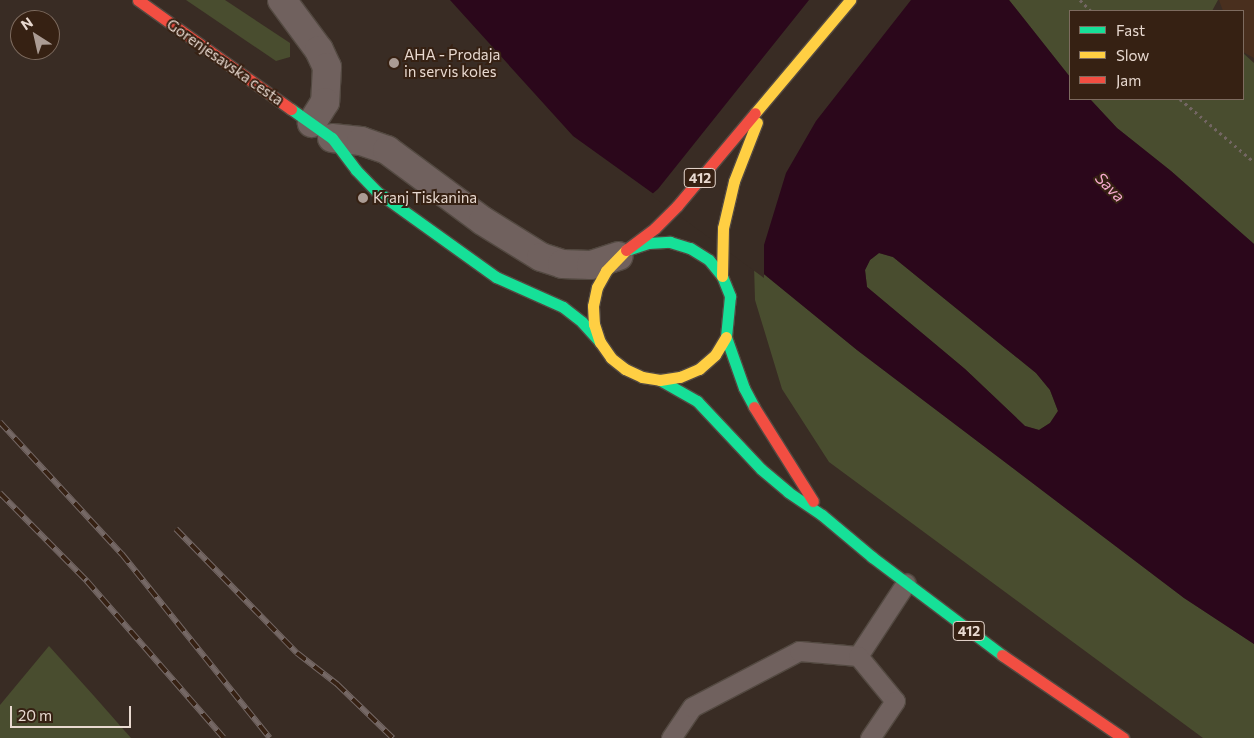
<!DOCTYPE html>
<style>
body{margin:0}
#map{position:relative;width:1254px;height:738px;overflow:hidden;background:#392c24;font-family:Commissioner,sans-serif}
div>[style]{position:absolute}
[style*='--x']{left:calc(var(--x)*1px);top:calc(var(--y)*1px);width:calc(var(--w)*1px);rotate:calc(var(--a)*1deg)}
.built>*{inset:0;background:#492f1e}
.green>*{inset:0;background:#494d2f}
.water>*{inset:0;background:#2b071b}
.pier>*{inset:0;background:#392c24}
.path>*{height:3px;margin-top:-1.5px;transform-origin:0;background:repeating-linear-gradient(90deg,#736663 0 2.5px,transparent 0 6.5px)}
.roads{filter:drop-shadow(1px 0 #534941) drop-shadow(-1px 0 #534941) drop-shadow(0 1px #534941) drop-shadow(0 -1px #534941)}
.lane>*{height:19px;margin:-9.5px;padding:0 9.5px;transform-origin:9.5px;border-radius:9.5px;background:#70615e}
.street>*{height:28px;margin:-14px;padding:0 14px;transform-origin:14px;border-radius:14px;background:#70615e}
.fast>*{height:11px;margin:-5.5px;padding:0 5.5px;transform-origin:5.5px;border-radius:5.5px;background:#16e098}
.slow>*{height:11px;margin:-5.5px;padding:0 5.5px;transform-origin:5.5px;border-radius:5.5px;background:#ffcf43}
.jam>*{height:11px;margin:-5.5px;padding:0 5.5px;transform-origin:5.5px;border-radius:5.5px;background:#f24e42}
.rail>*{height:5.5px;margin-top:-2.75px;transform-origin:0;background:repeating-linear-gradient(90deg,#362113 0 11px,#756865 0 22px);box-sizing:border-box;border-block:1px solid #756865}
.dots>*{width:14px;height:14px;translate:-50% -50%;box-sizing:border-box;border:2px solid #362113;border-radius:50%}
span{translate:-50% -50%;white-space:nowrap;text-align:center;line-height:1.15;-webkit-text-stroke:4px #362113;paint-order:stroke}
.shield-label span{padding:1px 4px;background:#362113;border:1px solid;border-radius:4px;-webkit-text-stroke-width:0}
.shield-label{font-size:14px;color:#e8d9d0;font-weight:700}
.poi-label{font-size:15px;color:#e8d9d0}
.left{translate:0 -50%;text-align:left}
.street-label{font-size:15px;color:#e8d9d0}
.water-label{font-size:16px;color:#f7aacf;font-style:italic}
.legend{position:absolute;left:1069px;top:10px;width:175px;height:90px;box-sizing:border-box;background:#362113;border:1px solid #7d6b5f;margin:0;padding:6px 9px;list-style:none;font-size:15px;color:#e8d9d0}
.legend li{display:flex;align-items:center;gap:10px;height:25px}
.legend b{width:25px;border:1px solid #7d6b5f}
.north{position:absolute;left:10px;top:10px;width:50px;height:50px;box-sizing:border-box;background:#362113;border:1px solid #7d6b5f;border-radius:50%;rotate:325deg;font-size:14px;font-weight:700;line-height:20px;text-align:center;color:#e8d9d0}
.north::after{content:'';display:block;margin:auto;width:18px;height:22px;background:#ab9c94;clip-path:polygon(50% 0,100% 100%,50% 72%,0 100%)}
.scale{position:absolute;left:10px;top:706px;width:121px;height:22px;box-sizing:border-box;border:2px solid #e8d9d0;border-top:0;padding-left:6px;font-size:15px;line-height:18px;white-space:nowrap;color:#e8d9d0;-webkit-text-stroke:4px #362113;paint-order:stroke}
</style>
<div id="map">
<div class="built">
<div style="clip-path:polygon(1219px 0,1254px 0,1254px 58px,1243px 52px,1243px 11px,1223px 11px)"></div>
</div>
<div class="green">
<div style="clip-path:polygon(186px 0,225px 0,290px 43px,290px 57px,276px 61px)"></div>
<div style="clip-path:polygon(1009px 0,1218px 0,1212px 11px,1070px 11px,1070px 77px)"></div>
<div style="clip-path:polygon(1243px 53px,1254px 63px,1254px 244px,1171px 171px,1117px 128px,1090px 99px,1243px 99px)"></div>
<div style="clip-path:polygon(879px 253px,893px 257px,1036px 373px,1050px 390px,1058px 411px,1050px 423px,1039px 430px,1025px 426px,965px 369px,867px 287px,865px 270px,870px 260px)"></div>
<div style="clip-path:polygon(754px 266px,857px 350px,1184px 598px,1254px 644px,1254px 738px,1203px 738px,829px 462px,782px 389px,755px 300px)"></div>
<div style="clip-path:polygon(49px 646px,94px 696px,131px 738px,0 738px,0 705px)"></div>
</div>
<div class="water">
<div style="clip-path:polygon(evenodd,450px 0,1009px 0,1070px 77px,1070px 99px,1090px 99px,1117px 128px,1171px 171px,1254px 244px,1254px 644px,1184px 598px,857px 350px,754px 266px,573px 136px,450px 0,879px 253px,893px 257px,1036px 373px,1050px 390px,1058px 411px,1050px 423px,1039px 430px,1025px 426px,965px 369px,867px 287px,865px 270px,870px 260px,879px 253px)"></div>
</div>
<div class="pier">
<div style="clip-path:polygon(809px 0,911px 0,816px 121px,786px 173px,764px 245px,764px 278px,651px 195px,658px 189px)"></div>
</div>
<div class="path">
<div style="--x:1080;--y:0;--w:16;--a:45"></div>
<div style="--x:1180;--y:99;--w:97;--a:40.4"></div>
</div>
<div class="roads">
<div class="lane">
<div style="--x:858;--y:656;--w:87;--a:-56.7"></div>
<div style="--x:671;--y:738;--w:37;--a:-56"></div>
<div style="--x:692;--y:707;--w:121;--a:-27.6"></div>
<div style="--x:799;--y:651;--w:59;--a:4.8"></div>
<div style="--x:858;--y:656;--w:58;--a:50.6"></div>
<div style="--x:895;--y:701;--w:45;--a:124"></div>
</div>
<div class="street">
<div style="--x:282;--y:0;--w:62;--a:53.5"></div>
<div style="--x:319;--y:50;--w:19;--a:65"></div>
<div style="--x:327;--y:67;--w:35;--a:93"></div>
<div style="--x:325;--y:102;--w:25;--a:122"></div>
<div style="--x:332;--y:138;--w:29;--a:6"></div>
<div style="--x:361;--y:141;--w:28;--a:19"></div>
<div style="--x:387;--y:150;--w:119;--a:36.5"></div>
<div style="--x:483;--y:221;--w:68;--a:31.8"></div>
<div style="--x:541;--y:257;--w:22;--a:18"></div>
<div style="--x:562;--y:264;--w:29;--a:2"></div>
<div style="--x:591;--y:265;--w:29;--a:-18"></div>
</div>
<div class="fast">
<div style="--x:291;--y:109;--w:50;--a:35.3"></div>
<div style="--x:332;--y:138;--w:40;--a:53"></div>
<div style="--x:356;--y:170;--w:29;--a:46"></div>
<div style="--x:376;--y:191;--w:148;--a:35.6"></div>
<div style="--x:496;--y:277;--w:73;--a:24.1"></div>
<div style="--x:563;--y:307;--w:24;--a:38"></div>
<div style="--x:582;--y:322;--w:27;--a:48"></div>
<div style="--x:630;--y:249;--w:19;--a:-18"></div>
<div style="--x:648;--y:243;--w:22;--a:-3"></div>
<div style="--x:670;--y:242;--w:21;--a:17"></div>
<div style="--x:690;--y:248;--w:22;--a:32"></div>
<div style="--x:709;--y:260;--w:21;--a:51"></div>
<div style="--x:722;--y:276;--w:22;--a:68"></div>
<div style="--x:730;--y:296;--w:41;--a:95.6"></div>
<div style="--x:726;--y:337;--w:54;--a:70.6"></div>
<div style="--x:744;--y:388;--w:21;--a:62"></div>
<div style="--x:660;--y:380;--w:43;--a:29.6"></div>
<div style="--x:697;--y:401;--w:93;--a:46.7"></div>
<div style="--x:761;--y:469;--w:35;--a:40"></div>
<div style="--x:788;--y:492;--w:41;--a:34.1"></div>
<div style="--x:822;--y:515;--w:65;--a:40"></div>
<div style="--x:872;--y:557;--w:163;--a:37"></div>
</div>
<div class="slow">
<div style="--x:755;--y:113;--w:148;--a:-49.9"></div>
<div style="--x:626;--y:250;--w:29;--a:134"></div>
<div style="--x:606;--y:271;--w:18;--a:119"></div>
<div style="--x:597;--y:287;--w:19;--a:102"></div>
<div style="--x:593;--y:306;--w:18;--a:87"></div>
<div style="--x:594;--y:324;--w:19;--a:72"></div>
<div style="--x:600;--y:342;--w:19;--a:55"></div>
<div style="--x:611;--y:358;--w:18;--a:38"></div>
<div style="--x:625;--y:369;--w:19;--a:25"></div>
<div style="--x:642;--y:377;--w:18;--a:9"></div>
<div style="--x:660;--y:380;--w:20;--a:-9"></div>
<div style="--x:680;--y:377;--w:21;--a:-23"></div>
<div style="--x:699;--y:369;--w:21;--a:-41"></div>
<div style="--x:715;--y:355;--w:21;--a:-59"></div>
<div style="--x:722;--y:276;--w:48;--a:-88.8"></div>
<div style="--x:723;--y:228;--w:48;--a:-76.8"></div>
<div style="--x:734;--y:181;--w:63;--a:-68.7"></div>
</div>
<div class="jam">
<div style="--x:138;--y:0;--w:188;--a:35.5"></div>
<div style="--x:626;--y:250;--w:36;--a:-37"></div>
<div style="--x:655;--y:228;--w:31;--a:-45"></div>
<div style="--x:677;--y:206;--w:121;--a:-50"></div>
<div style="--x:754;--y:407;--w:111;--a:57.9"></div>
<div style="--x:1002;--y:655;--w:147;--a:34.4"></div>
</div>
</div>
<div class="rail">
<div style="--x:0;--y:422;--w:180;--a:47.3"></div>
<div style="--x:122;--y:554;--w:236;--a:51.2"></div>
<div style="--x:0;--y:493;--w:124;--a:45.3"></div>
<div style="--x:87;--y:581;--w:208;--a:48.9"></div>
<div style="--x:176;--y:529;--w:173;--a:45.7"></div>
<div style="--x:297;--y:653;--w:51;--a:37.8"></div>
<div style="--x:337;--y:684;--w:78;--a:44"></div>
</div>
<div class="dots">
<div style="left:394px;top:63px;background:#ab9c94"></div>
<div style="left:363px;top:198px;background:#ab9c94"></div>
</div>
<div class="shield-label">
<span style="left:700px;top:178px">412</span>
<span style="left:969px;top:631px">412</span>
</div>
<div class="poi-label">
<span class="left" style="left:404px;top:63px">AHA - Prodaja<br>in servis koles</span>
<span class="left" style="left:373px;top:198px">Kranj Tiskanina</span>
</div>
<div class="street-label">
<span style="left:225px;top:62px;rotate:35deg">Gorenjesavska cesta</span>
</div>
<div class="water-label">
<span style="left:1110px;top:187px;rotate:45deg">Sava</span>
</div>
<ul class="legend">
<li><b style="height:6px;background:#16e098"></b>Fast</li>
<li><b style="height:6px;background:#ffcf43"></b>Slow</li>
<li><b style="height:6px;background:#f24e42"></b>Jam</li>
</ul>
<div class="north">N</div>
<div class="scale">20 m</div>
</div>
